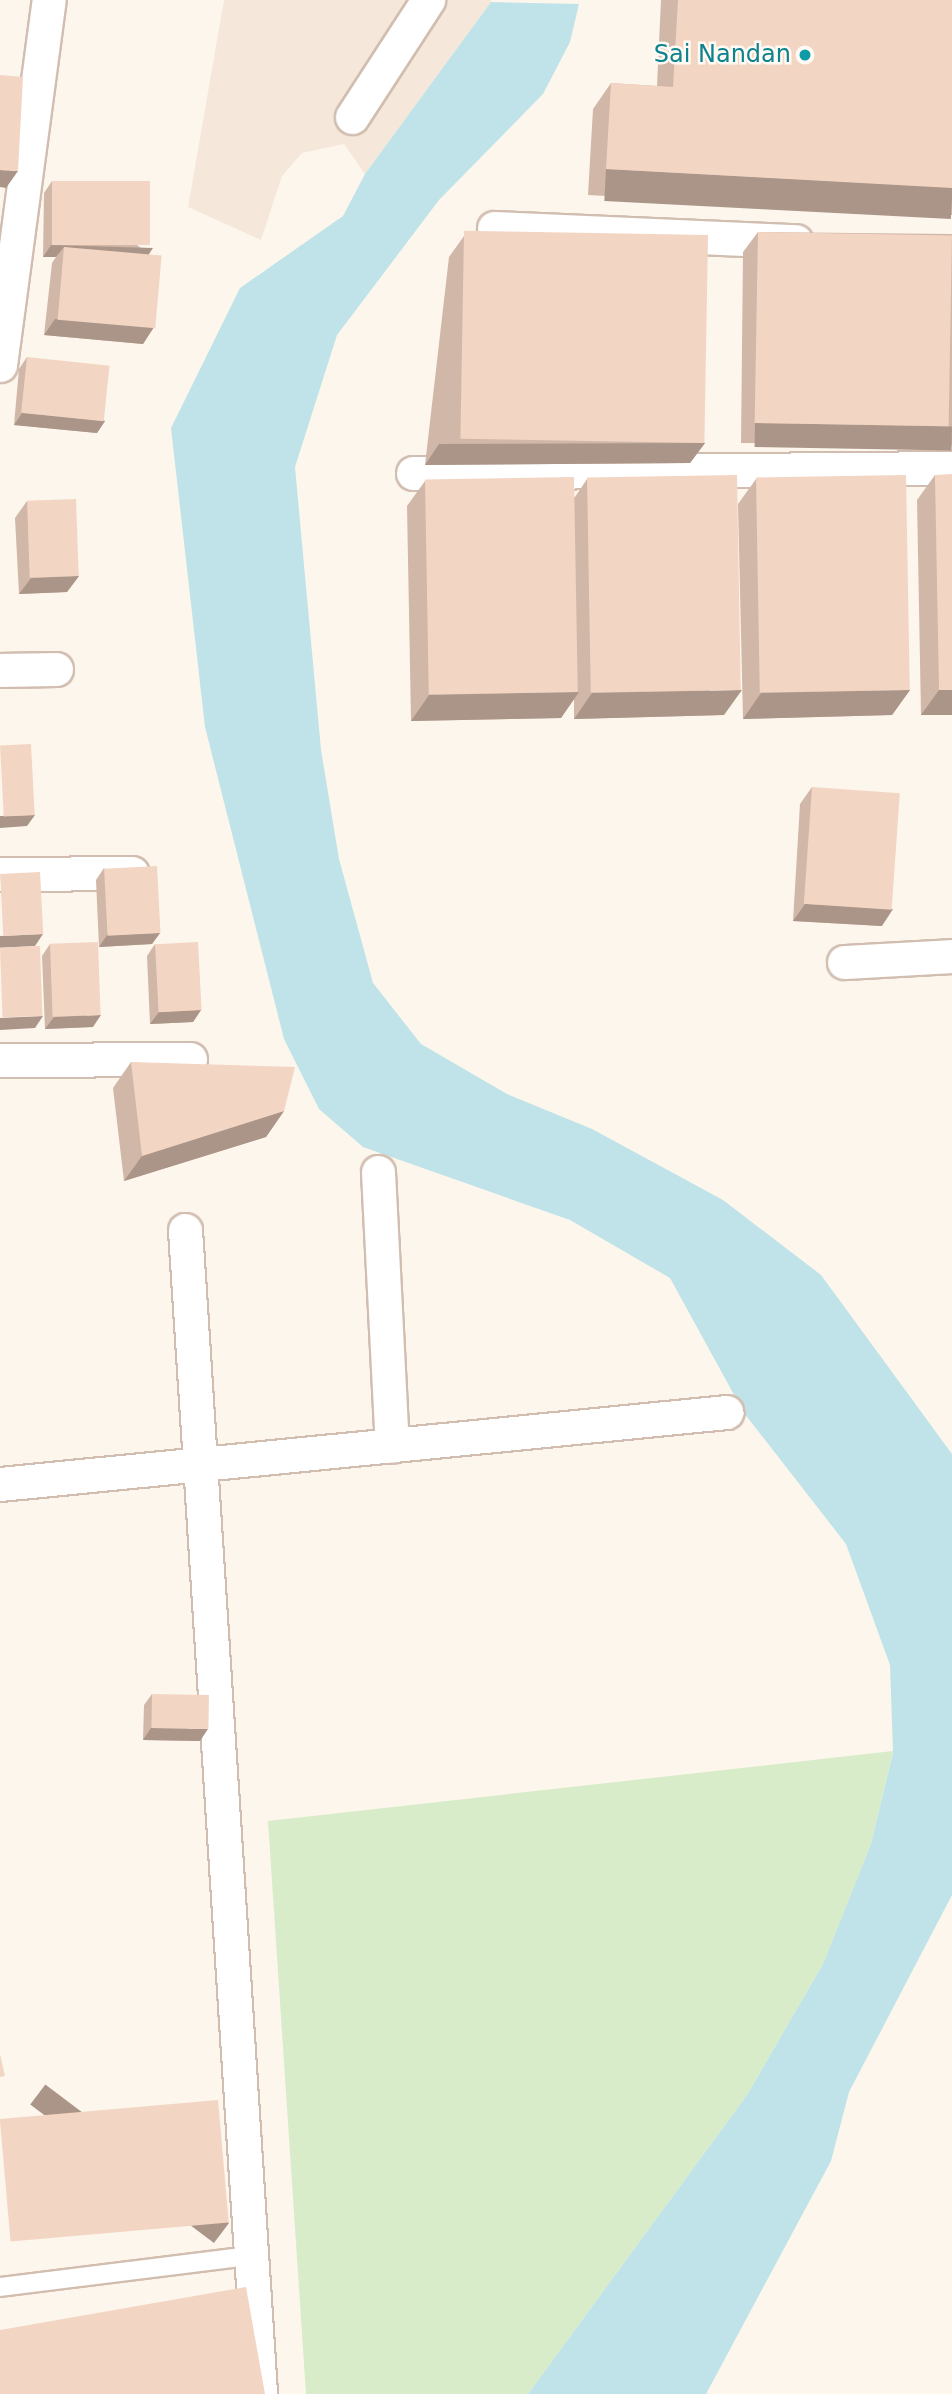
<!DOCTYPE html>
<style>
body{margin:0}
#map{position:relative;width:952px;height:2394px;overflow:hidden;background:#fdf6ec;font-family:"DejaVu Sans",sans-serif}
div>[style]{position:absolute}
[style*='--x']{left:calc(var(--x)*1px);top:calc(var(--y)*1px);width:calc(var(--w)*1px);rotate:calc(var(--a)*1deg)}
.residential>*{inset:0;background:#f5e8da}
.green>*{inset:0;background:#d8ecc9}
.water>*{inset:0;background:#bfe3e8}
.roads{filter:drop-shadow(2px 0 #d1beb0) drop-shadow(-2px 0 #d1beb0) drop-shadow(0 2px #d1beb0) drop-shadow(0 -2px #d1beb0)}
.service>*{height:18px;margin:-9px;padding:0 9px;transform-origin:9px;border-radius:9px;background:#fff}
.minor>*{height:33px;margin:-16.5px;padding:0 16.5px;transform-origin:16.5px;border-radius:16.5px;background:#fff}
.wall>*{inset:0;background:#d1b7a8}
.shaded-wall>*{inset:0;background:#aa9588;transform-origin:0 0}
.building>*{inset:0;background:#f3d5c3;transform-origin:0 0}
.dots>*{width:19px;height:19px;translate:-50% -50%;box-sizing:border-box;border:4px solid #fffaf3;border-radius:50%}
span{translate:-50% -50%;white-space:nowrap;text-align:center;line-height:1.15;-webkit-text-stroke:5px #fffaf3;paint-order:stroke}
.culture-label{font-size:24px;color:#0d838f}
.right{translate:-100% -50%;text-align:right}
</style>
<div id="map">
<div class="residential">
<div style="clip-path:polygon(224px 0,491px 0,491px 2px,365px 174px,344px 144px,302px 153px,282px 176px,261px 240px,188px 207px)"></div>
</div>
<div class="green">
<div style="clip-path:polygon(893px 1751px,871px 1844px,823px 1964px,747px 2095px,528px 2394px,306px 2394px,268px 1821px)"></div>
</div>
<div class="water">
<div style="clip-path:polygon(491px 2px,579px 4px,570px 42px,543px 94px,439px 200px,337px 335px,295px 467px,321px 750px,339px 859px,373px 983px,421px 1044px,507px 1094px,592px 1129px,723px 1200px,821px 1275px,952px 1454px,952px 1895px,849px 2092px,831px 2161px,706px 2394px,528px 2394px,747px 2095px,823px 1964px,871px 1844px,893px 1752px,890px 1665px,846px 1544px,744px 1413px,670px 1278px,570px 1220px,363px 1147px,319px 1109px,284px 1039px,205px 727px,171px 428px,240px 288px,343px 216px,365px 174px)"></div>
</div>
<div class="roads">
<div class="service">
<div style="--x:0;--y:2287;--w:251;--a:-7.1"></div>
</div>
<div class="minor">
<div style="--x:352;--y:117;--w:140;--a:-57"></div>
<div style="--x:494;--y:228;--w:302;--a:2.5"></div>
<div style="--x:0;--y:365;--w:368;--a:-82.4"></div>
<div style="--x:413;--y:473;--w:539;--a:-0.53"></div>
<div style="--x:0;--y:670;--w:56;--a:-1"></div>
<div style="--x:0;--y:874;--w:132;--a:-0.4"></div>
<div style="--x:844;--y:962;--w:108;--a:-3.2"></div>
<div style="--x:0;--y:1060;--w:190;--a:-0.3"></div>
<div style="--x:378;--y:1172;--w:274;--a:87.1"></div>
<div style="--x:185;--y:1230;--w:1166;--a:86.31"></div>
<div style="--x:0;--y:1484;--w:730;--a:-5.66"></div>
</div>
</div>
<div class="wall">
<div style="clip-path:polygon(661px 0,952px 0,952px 215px,588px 195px,593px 109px,611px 83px,657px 86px)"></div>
<div style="clip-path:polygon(52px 181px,149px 254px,154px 327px,143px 344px,44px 335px,52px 263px,56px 257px,43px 257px,44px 193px)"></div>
<div style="clip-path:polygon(758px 232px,952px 234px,952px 445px,741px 443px,743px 252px)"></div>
<div style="clip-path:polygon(464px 236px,705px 443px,690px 463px,425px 465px,449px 257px)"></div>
<div style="clip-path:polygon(27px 357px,105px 421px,97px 433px,14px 425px,19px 369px)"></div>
<div style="clip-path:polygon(935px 475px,952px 715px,921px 715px,917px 500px)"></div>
<div style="clip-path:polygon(587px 479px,724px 715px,574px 719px,574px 699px,561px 718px,411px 721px,407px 506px,425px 481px,575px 497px)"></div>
<div style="clip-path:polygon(756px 479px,910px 690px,892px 715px,743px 719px,738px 504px)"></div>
<div style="clip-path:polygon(27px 501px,79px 576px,67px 592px,19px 594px,15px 518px)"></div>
<div style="clip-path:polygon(812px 787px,882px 926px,793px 921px,800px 804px)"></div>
<div style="clip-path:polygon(104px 868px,160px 933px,152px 944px,99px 947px,96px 880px)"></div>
<div style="clip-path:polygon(50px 944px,93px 1027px,45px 1029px,42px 956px)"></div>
<div style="clip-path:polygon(155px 944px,201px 1010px,193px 1022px,150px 1024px,147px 956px)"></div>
<div style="clip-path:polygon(131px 1062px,284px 1111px,266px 1137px,124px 1181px,113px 1088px)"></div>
<div style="clip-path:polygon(152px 1694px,200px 1741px,143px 1740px,144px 1705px)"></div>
</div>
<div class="shaded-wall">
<div style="left:606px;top:169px;width:347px;height:32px;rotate:3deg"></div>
<div style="clip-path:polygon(0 170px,18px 171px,6px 188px,0 187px)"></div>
<div style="clip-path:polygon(51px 245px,153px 248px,145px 260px,64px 247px,56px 257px,43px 257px)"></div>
<div style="clip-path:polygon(55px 319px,154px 327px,143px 344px,44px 335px)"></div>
<div style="clip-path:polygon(22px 413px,105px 421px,97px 433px,14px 425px)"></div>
<div style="left:755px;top:423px;width:197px;height:24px;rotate:1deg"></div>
<div style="clip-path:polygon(705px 443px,690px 463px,425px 465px,439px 444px)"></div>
<div style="clip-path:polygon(79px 576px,67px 592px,19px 594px,31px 578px)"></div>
<div style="clip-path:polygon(742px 690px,724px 715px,574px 719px,592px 693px)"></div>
<div style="clip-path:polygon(910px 690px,892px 715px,743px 719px,761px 693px)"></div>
<div style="clip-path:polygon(939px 690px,952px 690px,952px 715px,921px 715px)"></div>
<div style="clip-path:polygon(579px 692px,561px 718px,411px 721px,429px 695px)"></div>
<div style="clip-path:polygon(35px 815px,27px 826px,0 828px,0 816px)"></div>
<div style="clip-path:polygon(805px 904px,893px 909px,882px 926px,793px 921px)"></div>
<div style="clip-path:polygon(160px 933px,152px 944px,99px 947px,107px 935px)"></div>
<div style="clip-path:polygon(43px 934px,35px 946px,0 948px,0 936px)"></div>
<div style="clip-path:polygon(201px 1010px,193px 1022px,150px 1024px,159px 1012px)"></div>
<div style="clip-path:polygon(101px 1015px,93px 1027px,45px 1029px,54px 1017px)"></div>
<div style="clip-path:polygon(43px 1016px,35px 1028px,0 1030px,0 1018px)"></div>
<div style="clip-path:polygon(284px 1111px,266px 1137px,124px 1181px,142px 1156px)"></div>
<div style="clip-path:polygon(151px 1728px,208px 1729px,200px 1741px,143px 1740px)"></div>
<div style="left:229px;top:2223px;width:25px;height:230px;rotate:127deg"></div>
</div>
<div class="building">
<div style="clip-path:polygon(678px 0,952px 0,952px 188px,606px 169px,611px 83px,673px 87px)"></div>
<div style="clip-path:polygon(0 75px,23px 77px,18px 171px,0 170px)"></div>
<div style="left:52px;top:181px;width:98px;height:64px"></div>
<div style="left:758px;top:232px;width:194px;height:191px;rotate:1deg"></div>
<div style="left:708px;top:235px;width:208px;height:244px;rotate:91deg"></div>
<div style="left:64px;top:247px;width:98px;height:73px;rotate:5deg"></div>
<div style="left:27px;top:357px;width:83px;height:56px;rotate:6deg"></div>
<div style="clip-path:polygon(952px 474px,952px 690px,939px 690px,935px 475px)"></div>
<div style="left:737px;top:475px;width:215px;height:150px;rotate:89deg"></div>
<div style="left:906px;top:475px;width:215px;height:150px;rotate:89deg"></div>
<div style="left:574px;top:477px;width:215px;height:149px;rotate:89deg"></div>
<div style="left:76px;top:499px;width:77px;height:49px;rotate:88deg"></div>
<div style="left:31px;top:744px;width:71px;height:31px;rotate:87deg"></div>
<div style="left:812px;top:787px;width:88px;height:117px;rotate:4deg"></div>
<div style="left:157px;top:866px;width:67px;height:53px;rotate:87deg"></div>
<div style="left:40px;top:872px;width:62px;height:40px;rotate:87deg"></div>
<div style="left:98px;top:942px;width:73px;height:48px;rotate:88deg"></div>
<div style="left:198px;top:942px;width:68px;height:43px;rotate:87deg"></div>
<div style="left:40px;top:946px;width:70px;height:40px;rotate:88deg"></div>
<div style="clip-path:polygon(131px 1062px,295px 1067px,284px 1111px,142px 1156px)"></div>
<div style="left:152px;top:1694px;width:57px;height:34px;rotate:1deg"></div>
<div style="clip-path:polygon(0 2054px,5px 2076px,0 2077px)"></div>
<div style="left:218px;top:2100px;width:123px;height:219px;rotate:85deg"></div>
<div style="clip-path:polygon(246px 2287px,265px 2394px,0 2394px,0 2330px)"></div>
</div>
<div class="dots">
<div style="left:805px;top:55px;background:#0f9aa8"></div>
</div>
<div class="culture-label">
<span class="right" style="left:791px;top:55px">Sai Nandan</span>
</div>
</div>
